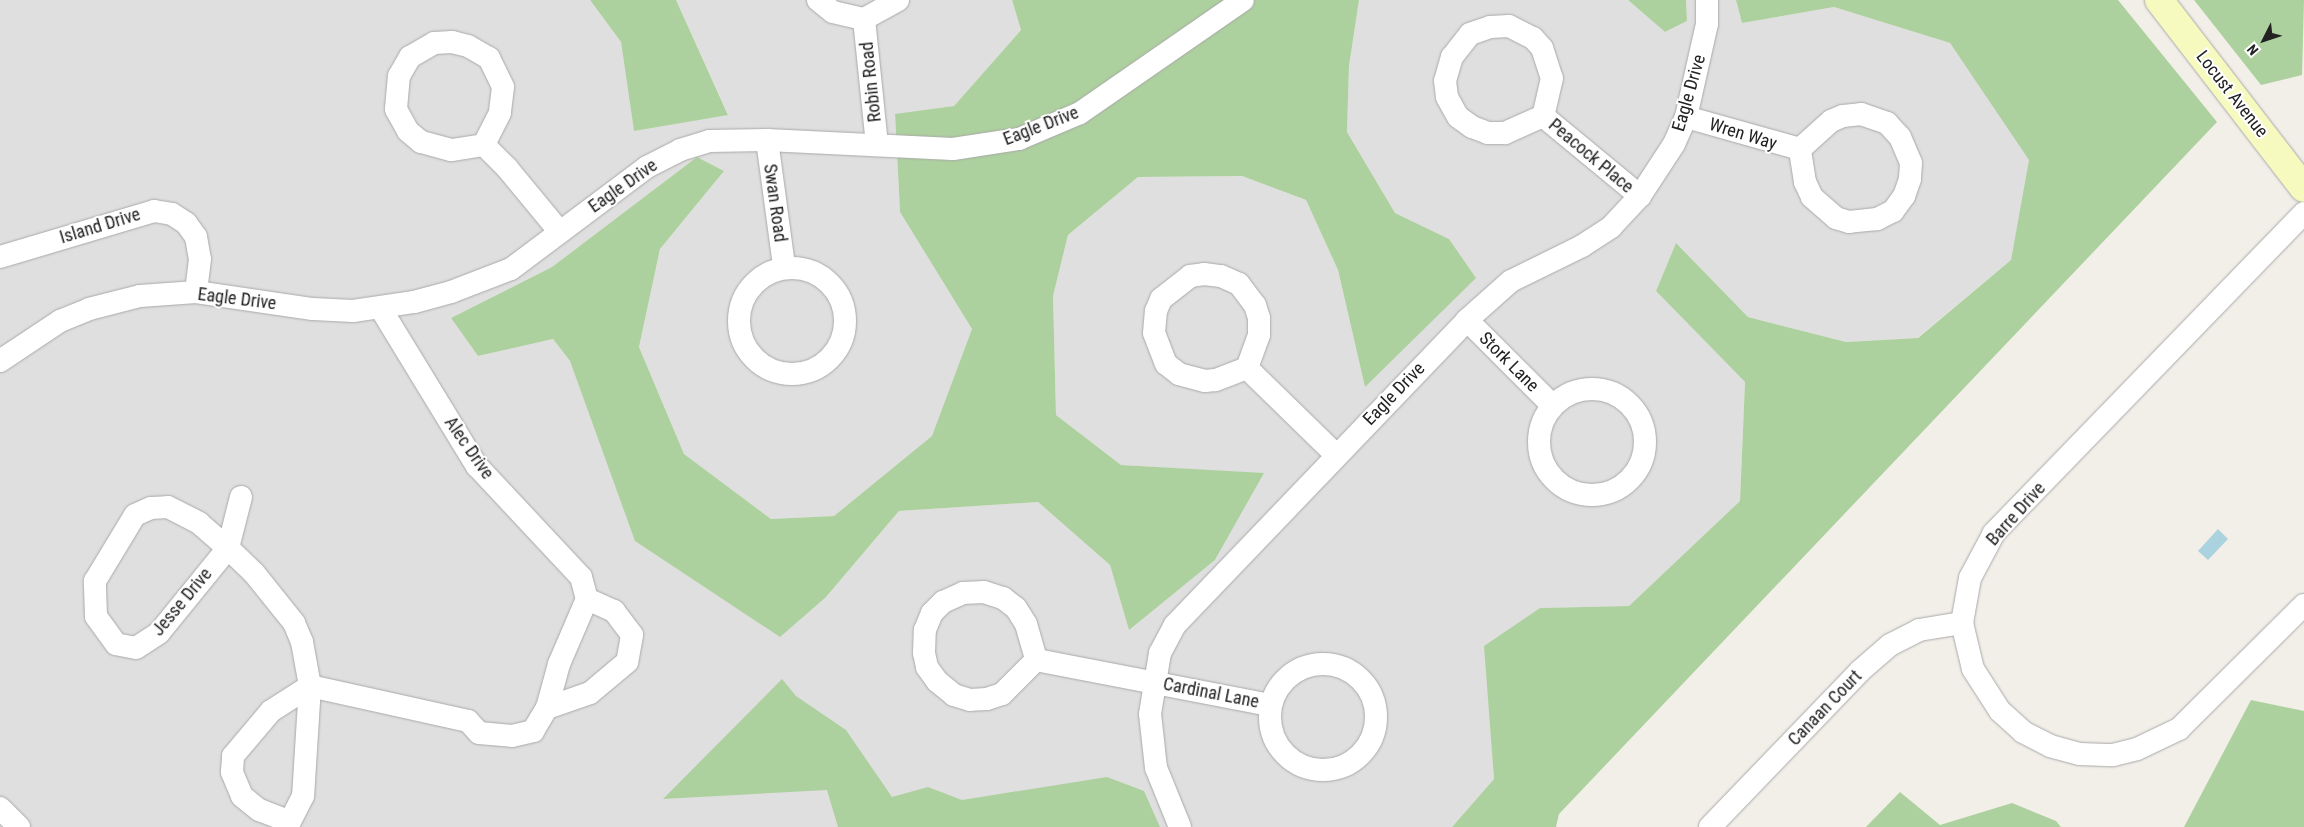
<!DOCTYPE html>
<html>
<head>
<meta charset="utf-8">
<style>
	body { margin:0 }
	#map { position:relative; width:2304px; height:827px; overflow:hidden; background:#f2efe9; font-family:"Roboto Condensed",sans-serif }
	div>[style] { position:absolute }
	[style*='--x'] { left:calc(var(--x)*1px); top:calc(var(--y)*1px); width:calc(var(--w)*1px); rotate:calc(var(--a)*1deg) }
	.residential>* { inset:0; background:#e0dfdf }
	.forest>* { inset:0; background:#add19e }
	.water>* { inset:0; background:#aad3df }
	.roads { filter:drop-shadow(0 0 1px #a9a9a9) drop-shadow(0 0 1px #a9a9a9) }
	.street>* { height:22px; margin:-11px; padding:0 11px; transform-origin:11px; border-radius:11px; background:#fff }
	.street>.ring { margin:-11px; padding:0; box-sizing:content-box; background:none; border:22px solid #fff; border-radius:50% }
	.secondary>* { height:28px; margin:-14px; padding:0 14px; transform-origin:14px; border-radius:14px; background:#f7fabf }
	span { translate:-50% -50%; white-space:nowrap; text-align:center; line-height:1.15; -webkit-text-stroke:4px #fff; paint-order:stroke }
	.street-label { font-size:18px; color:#222 }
	.north { position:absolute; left:2239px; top:15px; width:50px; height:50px; -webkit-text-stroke:4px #fff; paint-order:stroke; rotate:229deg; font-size:14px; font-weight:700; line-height:20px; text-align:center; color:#222 }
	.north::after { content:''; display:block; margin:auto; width:18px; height:22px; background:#222; clip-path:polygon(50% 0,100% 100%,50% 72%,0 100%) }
</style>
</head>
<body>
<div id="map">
	<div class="residential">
		<i style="clip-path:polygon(0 0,590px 0,621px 42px,634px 131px,728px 114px,676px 0,1012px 0,1021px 30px,954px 106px,895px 115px,900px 212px,972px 329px,933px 436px,834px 516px,771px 519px,684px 454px,639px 347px,660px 249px,724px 171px,697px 157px,552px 267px,451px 318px,478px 356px,553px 339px,570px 361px,826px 597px,899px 511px,1038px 502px,1110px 565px,1129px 629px,1215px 560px,1263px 474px,1121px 465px,1056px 415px,1053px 296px,1068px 235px,1138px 177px,1242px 176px,1306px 200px,1338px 270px,1365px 387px,1449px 239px,1395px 213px,1347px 132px,1349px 66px,1359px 0,1628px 0,1665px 32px,1687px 21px,1686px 0,1736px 0,1742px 23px,1834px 7px,1950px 43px,2030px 160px,2011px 260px,1917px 338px,1846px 342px,1748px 317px,1676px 243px,1656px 291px,1745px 382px,1740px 501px,1629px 606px,1540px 608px,1485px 646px,1494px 779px,1452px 827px,0 827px)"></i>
	</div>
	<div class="forest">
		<i style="clip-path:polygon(590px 0,676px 0,728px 115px,634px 131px,621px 42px)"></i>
		<i style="clip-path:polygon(1012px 0,1359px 0,1349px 66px,1347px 132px,1395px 213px,1449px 239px,1476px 278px,1365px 387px,1338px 270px,1306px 200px,1242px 176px,1138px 177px,1068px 235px,1053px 296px,1056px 415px,1121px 465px,1264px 473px,1215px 560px,1129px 630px,1110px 565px,1038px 502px,899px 511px,826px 597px,780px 637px,635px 541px,570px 361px,553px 339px,478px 356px,451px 318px,552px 267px,697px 157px,724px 171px,660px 249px,639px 347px,684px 454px,771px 519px,834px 516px,932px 436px,972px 329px,900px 212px,895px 114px,954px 106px,1021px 30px)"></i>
		<i style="clip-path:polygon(1628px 0,1686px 0,1687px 21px,1665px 32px)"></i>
		<i style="clip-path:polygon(1736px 0,2118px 0,2217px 122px,1559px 814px,1556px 827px,1452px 827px,1494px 779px,1484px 646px,1540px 608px,1629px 606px,1740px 501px,1745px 382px,1656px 291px,1676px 243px,1748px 317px,1846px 342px,1918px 338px,2011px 260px,2029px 160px,1950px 43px,1834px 7px,1742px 23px)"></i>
		<i style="clip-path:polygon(2194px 0,2304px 0,2302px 75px,2261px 85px)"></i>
		<i style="clip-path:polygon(782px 679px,796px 696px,846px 730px,892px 797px,928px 787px,962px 800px,1107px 777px,1144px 791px,1160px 827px,838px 827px,827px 790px,663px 799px)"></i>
		<i style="clip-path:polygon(2251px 700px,2304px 711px,2304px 827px,2184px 827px)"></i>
		<i style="clip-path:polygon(1900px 792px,1940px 825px,2012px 803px,2056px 821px,2061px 827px,1866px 827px)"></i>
	</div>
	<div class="water">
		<i style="clip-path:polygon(2218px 529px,2228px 539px,2208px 560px,2198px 551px)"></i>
	</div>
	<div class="roads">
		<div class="street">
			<i style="--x:818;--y:0;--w:19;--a:39"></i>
			<i style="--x:833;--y:12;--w:32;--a:13"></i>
			<i style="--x:864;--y:19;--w:39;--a:-29"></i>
			<i style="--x:864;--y:19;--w:127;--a:84.1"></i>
			<i style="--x:1509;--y:26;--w:27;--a:27"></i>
			<i style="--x:1533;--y:38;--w:13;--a:48"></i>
			<i style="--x:1542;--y:48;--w:32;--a:72"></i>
			<i style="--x:1552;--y:78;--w:39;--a:103"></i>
			<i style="--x:1543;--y:116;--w:42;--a:155.9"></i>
			<i style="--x:1505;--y:133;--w:17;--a:180"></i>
			<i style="--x:1488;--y:133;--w:17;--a:-159"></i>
			<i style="--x:1472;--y:127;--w:17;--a:-144"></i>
			<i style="--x:1458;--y:117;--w:23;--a:-119"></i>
			<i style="--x:1447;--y:97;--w:16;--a:-97"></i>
			<i style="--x:1445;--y:81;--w:25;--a:-74"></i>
			<i style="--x:1452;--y:57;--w:29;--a:-52"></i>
			<i style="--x:1470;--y:34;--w:21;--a:-19"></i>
			<i style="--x:1490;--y:27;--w:19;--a:-3"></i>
			<i style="--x:452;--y:42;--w:16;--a:14"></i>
			<i style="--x:468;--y:46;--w:24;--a:30"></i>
			<i style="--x:489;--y:58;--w:32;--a:64"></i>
			<i style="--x:503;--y:87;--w:26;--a:97"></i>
			<i style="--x:500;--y:113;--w:36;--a:117"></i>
			<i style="--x:484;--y:145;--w:33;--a:171"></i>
			<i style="--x:451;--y:150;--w:31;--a:-165"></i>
			<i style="--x:421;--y:142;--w:17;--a:-140"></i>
			<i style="--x:408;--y:131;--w:25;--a:-119"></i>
			<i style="--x:396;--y:109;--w:33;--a:-85"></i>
			<i style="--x:399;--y:76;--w:22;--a:-60"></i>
			<i style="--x:410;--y:57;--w:28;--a:-30"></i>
			<i style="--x:434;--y:43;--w:18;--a:-3"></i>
			<i style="--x:1861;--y:114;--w:28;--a:19"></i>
			<i style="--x:1887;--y:123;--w:19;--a:47"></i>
			<i style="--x:1900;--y:137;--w:28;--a:67"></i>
			<i style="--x:1911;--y:163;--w:16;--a:94"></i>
			<i style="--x:1910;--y:179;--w:18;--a:109"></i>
			<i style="--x:1904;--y:196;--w:19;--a:126"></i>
			<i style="--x:1893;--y:211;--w:18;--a:153"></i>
			<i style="--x:1877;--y:219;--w:28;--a:174"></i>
			<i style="--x:1849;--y:222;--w:14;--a:-163"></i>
			<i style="--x:1836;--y:218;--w:32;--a:-139"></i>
			<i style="--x:1812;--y:197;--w:17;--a:-115"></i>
			<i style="--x:1805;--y:182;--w:33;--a:-99"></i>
			<i style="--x:1800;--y:149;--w:42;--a:-42.1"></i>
			<i style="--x:1831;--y:121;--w:13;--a:-23"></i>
			<i style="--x:1843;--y:116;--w:18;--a:-6"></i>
			<i style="--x:1543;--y:116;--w:126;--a:39.5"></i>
			<i style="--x:1686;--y:117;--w:118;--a:15.7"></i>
			<i style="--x:767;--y:140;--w:127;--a:82.3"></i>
			<i style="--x:484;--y:145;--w:33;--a:45"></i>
			<i style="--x:507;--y:168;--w:83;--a:50.4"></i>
			<i style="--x:2304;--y:213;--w:446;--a:134.1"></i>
			<i style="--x:1994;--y:533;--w:51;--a:118.1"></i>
			<i style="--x:1970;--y:578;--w:46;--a:100.1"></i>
			<i style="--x:1962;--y:623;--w:47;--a:76.6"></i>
			<i style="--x:1973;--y:669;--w:50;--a:57.3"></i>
			<i style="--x:2000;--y:711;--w:31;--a:42"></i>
			<i style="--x:2023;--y:732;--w:30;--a:27"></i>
			<i style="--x:2050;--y:746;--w:31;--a:15"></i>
			<i style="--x:2080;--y:754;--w:33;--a:2"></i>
			<i style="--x:2113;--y:755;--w:25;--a:-14"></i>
			<i style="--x:2137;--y:749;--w:47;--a:-25.5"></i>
			<i style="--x:2179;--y:729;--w:176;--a:-44.8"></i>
			<i style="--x:0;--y:257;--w:161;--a:-16.6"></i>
			<i style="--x:154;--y:211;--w:18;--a:9"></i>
			<i style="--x:172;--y:214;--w:17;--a:33"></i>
			<i style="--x:186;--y:223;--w:17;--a:54"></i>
			<i style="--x:196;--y:237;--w:22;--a:80"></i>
			<i style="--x:200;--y:259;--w:33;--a:97"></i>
			<i class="ring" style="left:739px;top:268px;width:84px;height:84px"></i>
			<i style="--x:1204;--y:274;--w:17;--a:7"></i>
			<i style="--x:1221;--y:276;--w:20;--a:24"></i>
			<i style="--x:1239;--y:284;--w:26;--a:53"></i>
			<i style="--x:1255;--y:305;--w:14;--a:73"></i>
			<i style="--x:1259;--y:318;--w:17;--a:90"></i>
			<i style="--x:1259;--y:335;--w:35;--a:110"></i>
			<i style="--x:1247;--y:368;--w:34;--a:159"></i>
			<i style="--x:1215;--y:380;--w:10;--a:174"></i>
			<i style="--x:1205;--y:381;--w:27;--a:-165"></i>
			<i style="--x:1179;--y:374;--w:16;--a:-142"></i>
			<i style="--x:1166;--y:364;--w:33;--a:-111"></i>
			<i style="--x:1154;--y:333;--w:22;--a:-85"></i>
			<i style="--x:1156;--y:311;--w:13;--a:-67"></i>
			<i style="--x:1161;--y:299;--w:37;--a:-38"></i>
			<i style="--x:1190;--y:276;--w:14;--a:-8"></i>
			<i style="--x:381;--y:309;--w:184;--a:58.6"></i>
			<i style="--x:477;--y:466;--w:152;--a:46.9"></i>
			<i style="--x:581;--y:577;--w:23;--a:75"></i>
			<i style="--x:587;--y:599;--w:30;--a:24"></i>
			<i style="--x:614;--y:611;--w:30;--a:53"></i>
			<i style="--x:632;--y:635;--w:27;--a:100"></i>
			<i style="--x:627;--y:662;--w:48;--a:140"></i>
			<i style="--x:590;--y:693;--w:46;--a:160.8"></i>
			<i style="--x:1467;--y:320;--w:120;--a:45"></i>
			<i style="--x:0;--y:361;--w:72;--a:-33.7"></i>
			<i style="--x:60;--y:321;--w:31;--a:-22"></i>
			<i style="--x:89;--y:309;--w:53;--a:-14.3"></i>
			<i style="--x:140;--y:296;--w:56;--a:-4.1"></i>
			<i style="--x:196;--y:292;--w:118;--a:8.3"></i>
			<i style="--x:313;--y:309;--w:40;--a:2.9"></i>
			<i style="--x:353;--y:311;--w:62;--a:-8.4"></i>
			<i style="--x:414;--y:302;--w:38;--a:-15"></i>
			<i style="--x:451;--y:292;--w:64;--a:-21"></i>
			<i style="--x:511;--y:269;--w:170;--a:-36.9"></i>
			<i style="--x:647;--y:167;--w:37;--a:-27"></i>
			<i style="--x:680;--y:150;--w:30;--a:-17"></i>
			<i style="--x:709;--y:141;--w:58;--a:-1"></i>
			<i style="--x:767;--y:140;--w:186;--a:2.8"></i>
			<i style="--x:953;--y:149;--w:67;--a:-8.6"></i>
			<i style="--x:1019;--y:139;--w:66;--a:-23.1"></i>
			<i style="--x:1080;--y:113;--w:198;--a:-34.7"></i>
			<i style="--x:1247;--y:368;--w:123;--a:44.3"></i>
			<i class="ring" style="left:1539px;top:389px;width:84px;height:84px"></i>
			<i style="--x:241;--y:497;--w:53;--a:104.3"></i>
			<i style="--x:228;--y:548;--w:36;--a:44"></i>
			<i style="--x:254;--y:573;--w:64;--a:51.3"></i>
			<i style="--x:294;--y:623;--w:21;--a:67"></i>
			<i style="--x:302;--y:642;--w:45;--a:79.7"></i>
			<i style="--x:310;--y:686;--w:110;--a:93.6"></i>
			<i style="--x:303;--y:796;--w:35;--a:117"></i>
			<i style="--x:168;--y:507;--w:35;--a:27"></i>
			<i style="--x:199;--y:523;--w:38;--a:41"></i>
			<i style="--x:228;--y:548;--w:109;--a:129.1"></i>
			<i style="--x:159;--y:633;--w:27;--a:147"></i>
			<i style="--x:136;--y:648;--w:20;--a:-169"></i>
			<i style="--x:116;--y:644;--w:34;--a:-126"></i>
			<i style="--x:96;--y:616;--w:35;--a:-92"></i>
			<i style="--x:95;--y:581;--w:77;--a:-58.8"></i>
			<i style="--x:135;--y:515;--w:17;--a:-24"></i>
			<i style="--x:151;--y:508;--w:17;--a:-3"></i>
			<i style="--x:984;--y:592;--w:20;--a:18"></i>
			<i style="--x:1003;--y:598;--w:16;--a:38"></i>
			<i style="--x:1016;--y:608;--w:19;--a:58"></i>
			<i style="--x:1026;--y:624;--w:37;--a:74"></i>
			<i style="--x:1036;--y:660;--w:48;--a:135"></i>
			<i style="--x:1002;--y:694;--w:16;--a:162"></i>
			<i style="--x:987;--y:699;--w:17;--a:177"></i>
			<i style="--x:970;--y:700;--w:17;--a:-163"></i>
			<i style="--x:954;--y:695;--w:22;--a:-141"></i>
			<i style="--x:937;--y:681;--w:17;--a:-126"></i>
			<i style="--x:927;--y:667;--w:14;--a:-102"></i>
			<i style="--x:924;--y:653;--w:23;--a:-88"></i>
			<i style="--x:925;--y:630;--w:18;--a:-68"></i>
			<i style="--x:932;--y:613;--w:16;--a:-45"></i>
			<i style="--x:943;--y:602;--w:22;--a:-24"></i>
			<i style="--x:963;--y:593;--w:21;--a:-3"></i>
			<i style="--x:1036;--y:660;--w:237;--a:10.9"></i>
			<i class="ring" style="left:1270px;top:664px;width:84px;height:84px"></i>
			<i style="--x:0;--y:808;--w:27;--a:45"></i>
			<i style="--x:288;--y:821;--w:31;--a:-159"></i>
			<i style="--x:259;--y:810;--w:22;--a:-141"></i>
			<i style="--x:242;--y:796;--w:26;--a:-113"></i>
			<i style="--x:232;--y:772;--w:16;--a:-86"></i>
			<i style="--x:233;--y:756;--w:59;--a:-49.8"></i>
			<i style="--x:271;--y:711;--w:46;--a:-32.7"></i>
			<i style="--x:310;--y:686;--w:162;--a:12.5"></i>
			<i style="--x:468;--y:721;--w:16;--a:47"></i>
			<i style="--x:479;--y:733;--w:33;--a:5"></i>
			<i style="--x:512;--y:736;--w:22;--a:-13"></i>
			<i style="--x:533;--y:731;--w:27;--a:-59"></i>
			<i style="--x:547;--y:708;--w:46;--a:-74.7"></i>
			<i style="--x:559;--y:664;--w:71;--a:-66.7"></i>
			<i style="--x:1180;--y:827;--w:64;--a:-112.1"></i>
			<i style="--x:1156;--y:768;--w:54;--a:-96.3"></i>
			<i style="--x:1150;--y:714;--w:62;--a:-80.7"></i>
			<i style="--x:1160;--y:653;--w:32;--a:-62"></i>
			<i style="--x:1175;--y:625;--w:422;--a:-46.2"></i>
			<i style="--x:1467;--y:320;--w:59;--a:-41.6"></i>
			<i style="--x:1511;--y:281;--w:79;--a:-26.2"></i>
			<i style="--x:1582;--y:246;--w:35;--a:-33"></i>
			<i style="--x:1611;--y:227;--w:42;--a:-46.9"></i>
			<i style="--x:1640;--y:196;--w:62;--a:-56.8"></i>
			<i style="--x:1674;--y:144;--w:30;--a:-66"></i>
			<i style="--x:1686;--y:117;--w:95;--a:-77.3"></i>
			<i style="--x:1707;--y:24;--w:24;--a:-90"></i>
			<i style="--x:1710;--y:827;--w:216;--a:-46.1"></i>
			<i style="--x:1860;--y:671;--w:40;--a:-41"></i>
			<i style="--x:1890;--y:645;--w:33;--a:-27"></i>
			<i style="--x:1919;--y:630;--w:44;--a:-9.2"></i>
		</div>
		<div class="secondary">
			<i style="--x:2159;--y:0;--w:237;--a:52.4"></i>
		</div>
	</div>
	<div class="street-label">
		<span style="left:871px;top:82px;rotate:-96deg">Robin Road</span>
		<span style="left:1689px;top:93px;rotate:-74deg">Eagle Drive</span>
		<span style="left:2232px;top:94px;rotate:52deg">Locust Avenue</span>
		<span style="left:1041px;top:126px;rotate:-21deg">Eagle Drive</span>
		<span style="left:1743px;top:134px;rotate:17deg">Wren Way</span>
		<span style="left:1591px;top:156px;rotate:40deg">Peacock Place</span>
		<span style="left:623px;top:186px;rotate:-35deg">Eagle Drive</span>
		<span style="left:775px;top:203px;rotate:82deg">Swan Road</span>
		<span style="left:100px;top:226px;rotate:-17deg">Island Drive</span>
		<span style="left:237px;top:299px;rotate:7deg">Eagle Drive</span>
		<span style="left:1509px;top:362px;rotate:45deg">Stork Lane</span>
		<span style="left:1394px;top:394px;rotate:-46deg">Eagle Drive</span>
		<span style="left:469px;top:448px;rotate:55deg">Alec Drive</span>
		<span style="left:2016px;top:514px;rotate:-48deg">Barre Drive</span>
		<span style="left:182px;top:602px;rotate:-50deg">Jesse Drive</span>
		<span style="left:1211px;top:693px;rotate:11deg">Cardinal Lane</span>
		<span style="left:1825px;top:708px;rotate:-46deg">Canaan Court</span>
	</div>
	<div class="north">N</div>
</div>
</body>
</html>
